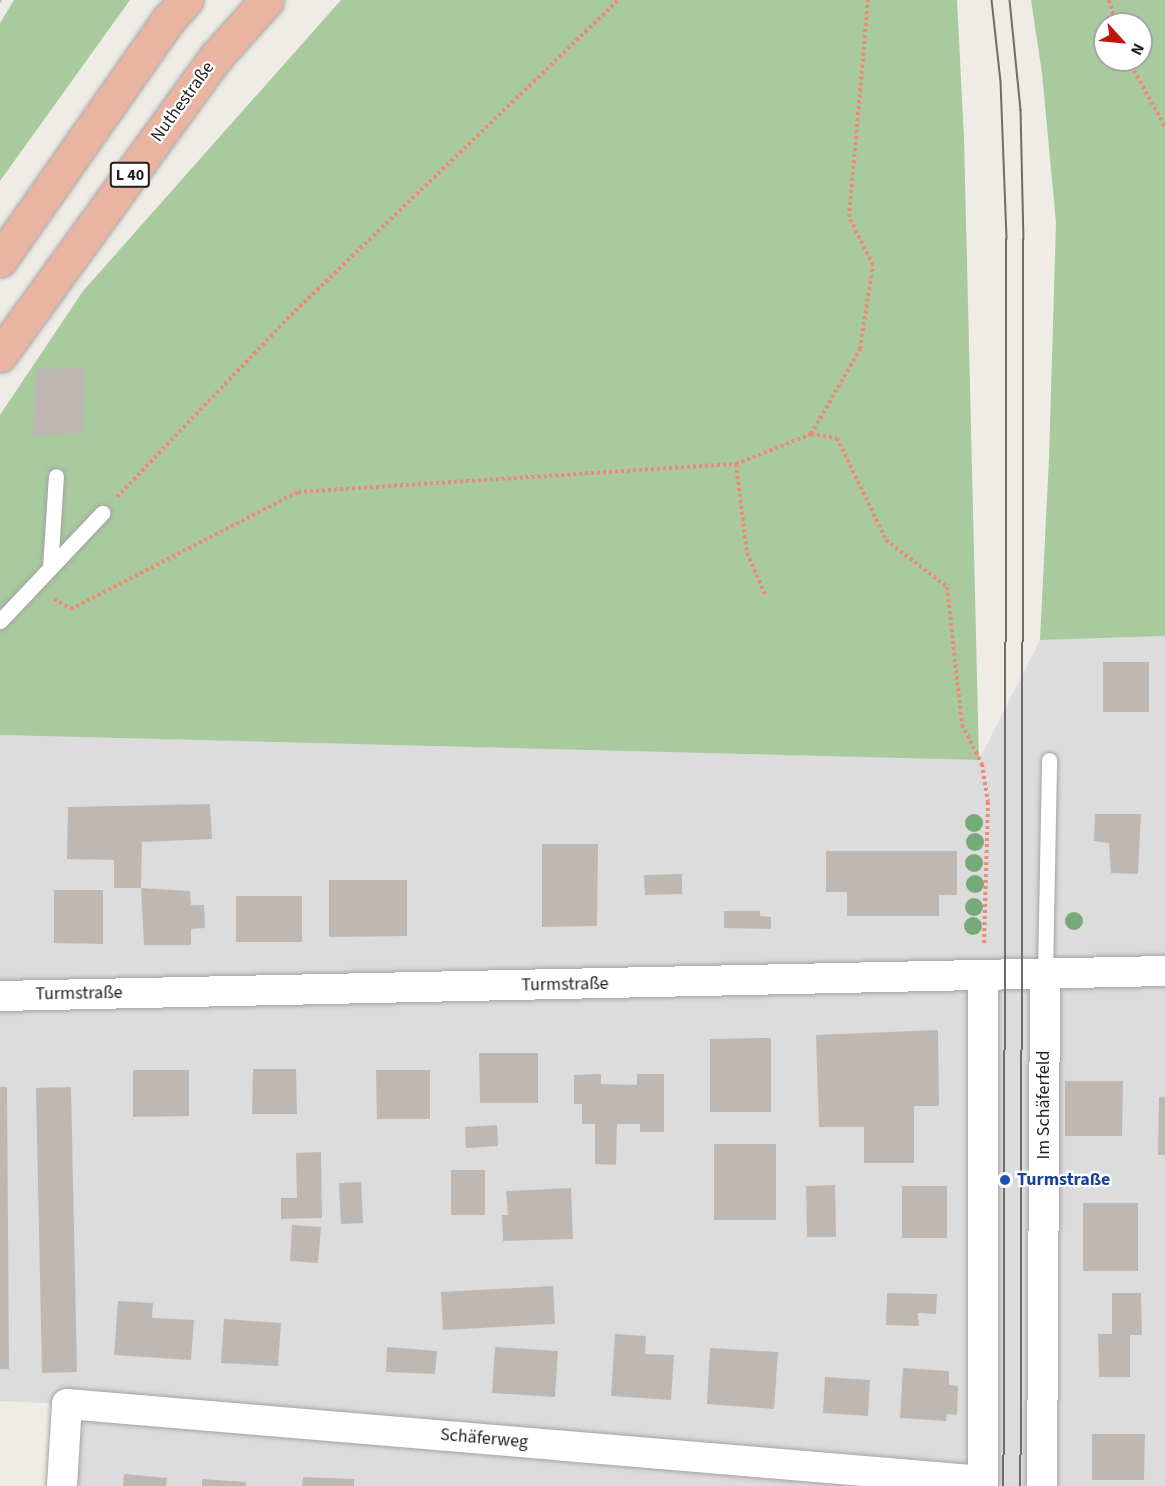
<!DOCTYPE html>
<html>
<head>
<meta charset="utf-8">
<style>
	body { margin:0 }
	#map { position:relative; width:1165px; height:1486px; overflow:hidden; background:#efece6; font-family:"Source Sans 3",sans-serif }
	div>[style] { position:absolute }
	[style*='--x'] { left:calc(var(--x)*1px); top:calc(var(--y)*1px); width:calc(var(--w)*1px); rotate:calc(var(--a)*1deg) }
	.residential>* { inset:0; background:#dddcdc }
	.forest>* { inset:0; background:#a9ca9e }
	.building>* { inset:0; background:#bfb8b2 }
	.path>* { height:4px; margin-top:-2px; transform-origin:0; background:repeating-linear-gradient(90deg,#e87 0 3px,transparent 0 6px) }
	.roads { filter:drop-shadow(0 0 2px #a3a3a3) drop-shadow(0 0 2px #a3a3a3) }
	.service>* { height:15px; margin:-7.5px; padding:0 7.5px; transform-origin:7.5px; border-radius:7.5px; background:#fff }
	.minor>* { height:30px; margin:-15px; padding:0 15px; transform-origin:15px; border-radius:15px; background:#fff }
	.trunk>* { height:33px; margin:-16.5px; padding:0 16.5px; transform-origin:16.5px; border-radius:16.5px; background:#eab4a2 }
	.tram>* { height:1.5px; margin:-0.75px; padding:0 0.75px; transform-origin:0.75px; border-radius:0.75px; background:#6d6d6d }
	.trees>* { width:18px; height:18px; margin:-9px; border-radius:50%; background:#77aa79 }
	.dots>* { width:16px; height:16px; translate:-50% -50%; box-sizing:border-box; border:3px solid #fff; border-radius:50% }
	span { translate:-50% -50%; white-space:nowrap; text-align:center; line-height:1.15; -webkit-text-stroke:4.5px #fff; paint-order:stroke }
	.shield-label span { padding:2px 4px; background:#fff; border:2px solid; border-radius:4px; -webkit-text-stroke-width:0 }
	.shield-label { font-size:16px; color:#1f1f1f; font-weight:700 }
	.street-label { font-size:18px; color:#1f1f1f }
	.transit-label { font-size:18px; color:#164399; font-weight:700 }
	.left { translate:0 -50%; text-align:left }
	.north { position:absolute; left:1093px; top:12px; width:60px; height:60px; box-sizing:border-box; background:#fff; border:2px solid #a5a5a5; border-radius:50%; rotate:117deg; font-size:16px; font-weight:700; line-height:24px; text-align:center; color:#1f1f1f }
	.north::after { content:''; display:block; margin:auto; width:21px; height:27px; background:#bc1711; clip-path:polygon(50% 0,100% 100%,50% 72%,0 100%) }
</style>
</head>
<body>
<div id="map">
	<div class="residential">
		<i style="clip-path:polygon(1165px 636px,1165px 1486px,62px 1486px,66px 1404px,0 1401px,0 735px,979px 760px,1040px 640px)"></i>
	</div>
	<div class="forest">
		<i style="clip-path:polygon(14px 0,130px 0,0 181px,0 23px)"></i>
		<i style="clip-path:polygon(341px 0,957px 0,964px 138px,979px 760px,0 735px,0 415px,83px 291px)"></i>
		<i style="clip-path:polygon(evenodd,1031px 0,1165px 0,1165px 636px,1040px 640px,1049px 458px,1056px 223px,1042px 73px,1031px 0,1105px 24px,1141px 24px,1141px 60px,1105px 60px,1105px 24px)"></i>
	</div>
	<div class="building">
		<i style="clip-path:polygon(85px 368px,82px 433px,33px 436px,36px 369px)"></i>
		<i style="clip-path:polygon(1103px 662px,1149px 662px,1149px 712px,1103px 712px)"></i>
		<i style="clip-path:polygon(210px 804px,212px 839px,142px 842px,141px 888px,114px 888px,114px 860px,67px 859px,68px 807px)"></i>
		<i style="clip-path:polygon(1095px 814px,1141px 814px,1138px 874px,1111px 873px,1109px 843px,1094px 841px)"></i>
		<i style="clip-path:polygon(542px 844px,598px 844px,597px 926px,542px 927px)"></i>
		<i style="clip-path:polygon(826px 851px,957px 851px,957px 895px,939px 895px,939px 916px,847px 916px,847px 892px,826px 892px)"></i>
		<i style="clip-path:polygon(682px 874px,682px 894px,645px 895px,644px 875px)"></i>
		<i style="clip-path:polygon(329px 880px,407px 880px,407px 936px,329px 937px)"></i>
		<i style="clip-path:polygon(141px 888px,190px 891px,191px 905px,204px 905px,205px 928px,191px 929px,191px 945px,144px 945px)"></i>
		<i style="clip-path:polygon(54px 890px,103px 890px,103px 944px,54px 943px)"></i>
		<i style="clip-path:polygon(236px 896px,302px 896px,302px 942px,236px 942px)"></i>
		<i style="clip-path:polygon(724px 911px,760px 911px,760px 916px,771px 917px,771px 929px,724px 928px)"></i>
		<i style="clip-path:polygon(938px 1030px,939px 1106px,914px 1106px,914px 1163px,864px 1163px,864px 1127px,819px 1127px,816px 1035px)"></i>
		<i style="clip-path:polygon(771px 1038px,771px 1112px,710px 1112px,710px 1039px)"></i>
		<i style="clip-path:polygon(479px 1053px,538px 1053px,538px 1103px,480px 1103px)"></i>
		<i style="clip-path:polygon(253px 1069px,296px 1069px,297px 1114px,252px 1114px)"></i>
		<i style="clip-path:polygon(133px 1070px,189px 1070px,189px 1116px,133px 1117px)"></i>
		<i style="clip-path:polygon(376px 1070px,430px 1070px,430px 1119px,377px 1119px)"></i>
		<i style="clip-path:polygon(601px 1074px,601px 1084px,637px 1085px,637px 1074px,664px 1074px,664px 1132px,640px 1132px,640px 1124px,617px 1124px,616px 1165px,595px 1164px,595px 1124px,582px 1124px,582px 1104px,574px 1104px,574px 1075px)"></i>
		<i style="clip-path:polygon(1065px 1081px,1123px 1081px,1122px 1136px,1065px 1136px)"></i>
		<i style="clip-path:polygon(0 1087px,7px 1087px,9px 1369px,0 1369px)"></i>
		<i style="clip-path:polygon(71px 1087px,77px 1372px,42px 1373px,36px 1088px)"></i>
		<i style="clip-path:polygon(1159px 1097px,1165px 1097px,1165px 1155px,1158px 1155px)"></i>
		<i style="clip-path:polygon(497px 1125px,498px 1146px,466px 1148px,465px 1127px)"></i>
		<i style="clip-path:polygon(714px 1144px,776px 1144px,776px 1220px,714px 1220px)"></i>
		<i style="clip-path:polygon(321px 1152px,322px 1218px,281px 1219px,281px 1198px,297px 1198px,296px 1153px)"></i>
		<i style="clip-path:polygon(451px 1170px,485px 1170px,485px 1215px,451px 1215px)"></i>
		<i style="clip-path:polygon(361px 1182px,363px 1223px,341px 1224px,339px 1183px)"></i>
		<i style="clip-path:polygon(835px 1185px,836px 1237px,807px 1237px,806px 1186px)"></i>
		<i style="clip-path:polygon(902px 1186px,947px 1186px,947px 1238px,902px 1238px)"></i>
		<i style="clip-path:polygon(571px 1188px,573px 1239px,503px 1241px,502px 1215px,508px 1215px,506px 1191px)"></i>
		<i style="clip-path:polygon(1083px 1203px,1138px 1203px,1138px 1271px,1083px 1271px)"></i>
		<i style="clip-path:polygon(292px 1225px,321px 1227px,318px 1263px,290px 1261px)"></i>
		<i style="clip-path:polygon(553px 1286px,555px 1324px,443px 1330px,441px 1292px)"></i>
		<i style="clip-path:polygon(887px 1293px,937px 1294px,936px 1314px,918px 1313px,919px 1326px,886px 1325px)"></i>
		<i style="clip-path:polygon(1112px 1293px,1141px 1293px,1142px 1335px,1130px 1335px,1130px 1377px,1099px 1377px,1098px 1334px,1112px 1334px)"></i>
		<i style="clip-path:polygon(118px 1301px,153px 1303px,152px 1318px,194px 1320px,191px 1360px,114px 1355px)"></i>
		<i style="clip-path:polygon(224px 1319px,281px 1323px,278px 1366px,221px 1363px)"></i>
		<i style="clip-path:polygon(615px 1334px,646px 1336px,645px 1354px,674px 1355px,671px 1400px,611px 1396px)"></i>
		<i style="clip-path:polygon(387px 1347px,437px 1351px,435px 1374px,386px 1372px)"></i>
		<i style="clip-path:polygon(495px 1347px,558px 1351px,555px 1397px,492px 1393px)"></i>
		<i style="clip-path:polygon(710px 1348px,778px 1352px,774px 1409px,707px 1404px)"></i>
		<i style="clip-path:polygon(903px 1368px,949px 1371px,949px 1385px,958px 1386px,957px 1415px,947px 1414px,946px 1421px,900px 1418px)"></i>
		<i style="clip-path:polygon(825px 1377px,870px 1380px,868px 1416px,823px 1413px)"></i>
		<i style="clip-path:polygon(1092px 1434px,1145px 1434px,1144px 1480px,1092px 1480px)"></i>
		<i style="clip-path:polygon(124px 1474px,167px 1478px,166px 1486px,123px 1486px)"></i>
		<i style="clip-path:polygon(303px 1477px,354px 1479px,354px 1486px,302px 1486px)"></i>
		<i style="clip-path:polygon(202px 1479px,246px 1482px,246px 1486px,202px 1486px)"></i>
	</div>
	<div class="path">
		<i style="--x:1109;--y:0;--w:25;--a:74"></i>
		<i style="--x:0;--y:1;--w:1;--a:-45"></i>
		<i style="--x:1128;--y:60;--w:76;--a:60.7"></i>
		<i style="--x:811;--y:434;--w:26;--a:9"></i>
		<i style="--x:837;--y:438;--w:113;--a:64.3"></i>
		<i style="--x:886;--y:540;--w:77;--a:37.6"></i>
		<i style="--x:947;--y:587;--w:139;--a:83.8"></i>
		<i style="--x:962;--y:725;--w:44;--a:62.9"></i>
		<i style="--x:982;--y:764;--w:38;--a:81"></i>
		<i style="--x:988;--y:802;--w:143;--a:91.6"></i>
		<i style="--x:736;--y:464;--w:90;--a:83"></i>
		<i style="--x:747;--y:553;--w:45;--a:66.3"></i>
		<i style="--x:117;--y:497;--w:252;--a:-46.3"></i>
		<i style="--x:291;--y:315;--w:454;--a:-43.9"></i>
		<i style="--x:54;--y:599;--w:20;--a:30"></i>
		<i style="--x:71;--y:609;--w:255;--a:-27.3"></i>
		<i style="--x:298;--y:492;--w:439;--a:-3.7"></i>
		<i style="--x:736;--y:464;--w:81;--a:-21.8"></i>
		<i style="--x:811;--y:434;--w:98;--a:-60"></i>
		<i style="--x:860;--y:349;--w:85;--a:-81.2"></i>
		<i style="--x:873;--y:265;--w:54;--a:-116.6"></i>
		<i style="--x:849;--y:217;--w:218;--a:-85"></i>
	</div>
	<div class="roads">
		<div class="service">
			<i style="--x:50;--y:568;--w:92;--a:-86.3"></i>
			<i style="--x:0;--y:621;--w:149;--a:-46.6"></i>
			<i style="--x:1045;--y:973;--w:213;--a:-88.9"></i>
		</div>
		<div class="minor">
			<i style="--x:0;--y:996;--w:1165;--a:-1.23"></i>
			<i style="--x:62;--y:1486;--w:82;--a:-86.5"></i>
			<i style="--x:67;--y:1404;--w:919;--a:4.81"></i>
			<i style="--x:983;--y:1486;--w:510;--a:-90"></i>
			<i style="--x:1042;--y:1486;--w:513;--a:-89.66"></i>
		</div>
		<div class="trunk">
			<i style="--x:0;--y:260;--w:293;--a:-55"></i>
			<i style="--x:168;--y:20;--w:27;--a:-48"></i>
			<i style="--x:0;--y:355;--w:368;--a:-54.1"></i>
			<i style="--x:216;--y:57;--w:76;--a:-48.2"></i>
		</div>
	</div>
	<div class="tram">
		<i style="--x:992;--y:0;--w:82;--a:83.7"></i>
		<i style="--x:1001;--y:82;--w:157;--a:87.8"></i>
		<i style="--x:1007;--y:239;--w:1247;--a:90.14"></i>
		<i style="--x:1010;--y:0;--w:111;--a:84.3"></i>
		<i style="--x:1021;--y:110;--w:129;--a:88.7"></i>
		<i style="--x:1024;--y:239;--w:1247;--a:90.14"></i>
	</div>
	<div class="trees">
		<i style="left:974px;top:823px"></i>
		<i style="left:975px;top:842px"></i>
		<i style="left:974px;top:863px"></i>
		<i style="left:975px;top:884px"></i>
		<i style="left:974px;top:907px"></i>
		<i style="left:1074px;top:921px"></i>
		<i style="left:973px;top:926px"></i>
	</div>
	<div class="dots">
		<i style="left:1005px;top:1180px;background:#1a4fb4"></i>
	</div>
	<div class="shield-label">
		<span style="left:130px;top:175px">L 40</span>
	</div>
	<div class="street-label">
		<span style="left:183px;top:102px;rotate:-54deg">Nuthestraße</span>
		<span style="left:565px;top:985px;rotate:-1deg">Turmstraße</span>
		<span style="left:79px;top:994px;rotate:-1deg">Turmstraße</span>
		<span style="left:1044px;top:1105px;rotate:-90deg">Im Schäferfeld</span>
		<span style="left:484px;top:1439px;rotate:5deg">Schäferweg</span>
	</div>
	<div class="transit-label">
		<span class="left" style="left:1017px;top:1180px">Turmstraße</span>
	</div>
	<div class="north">N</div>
</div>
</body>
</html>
